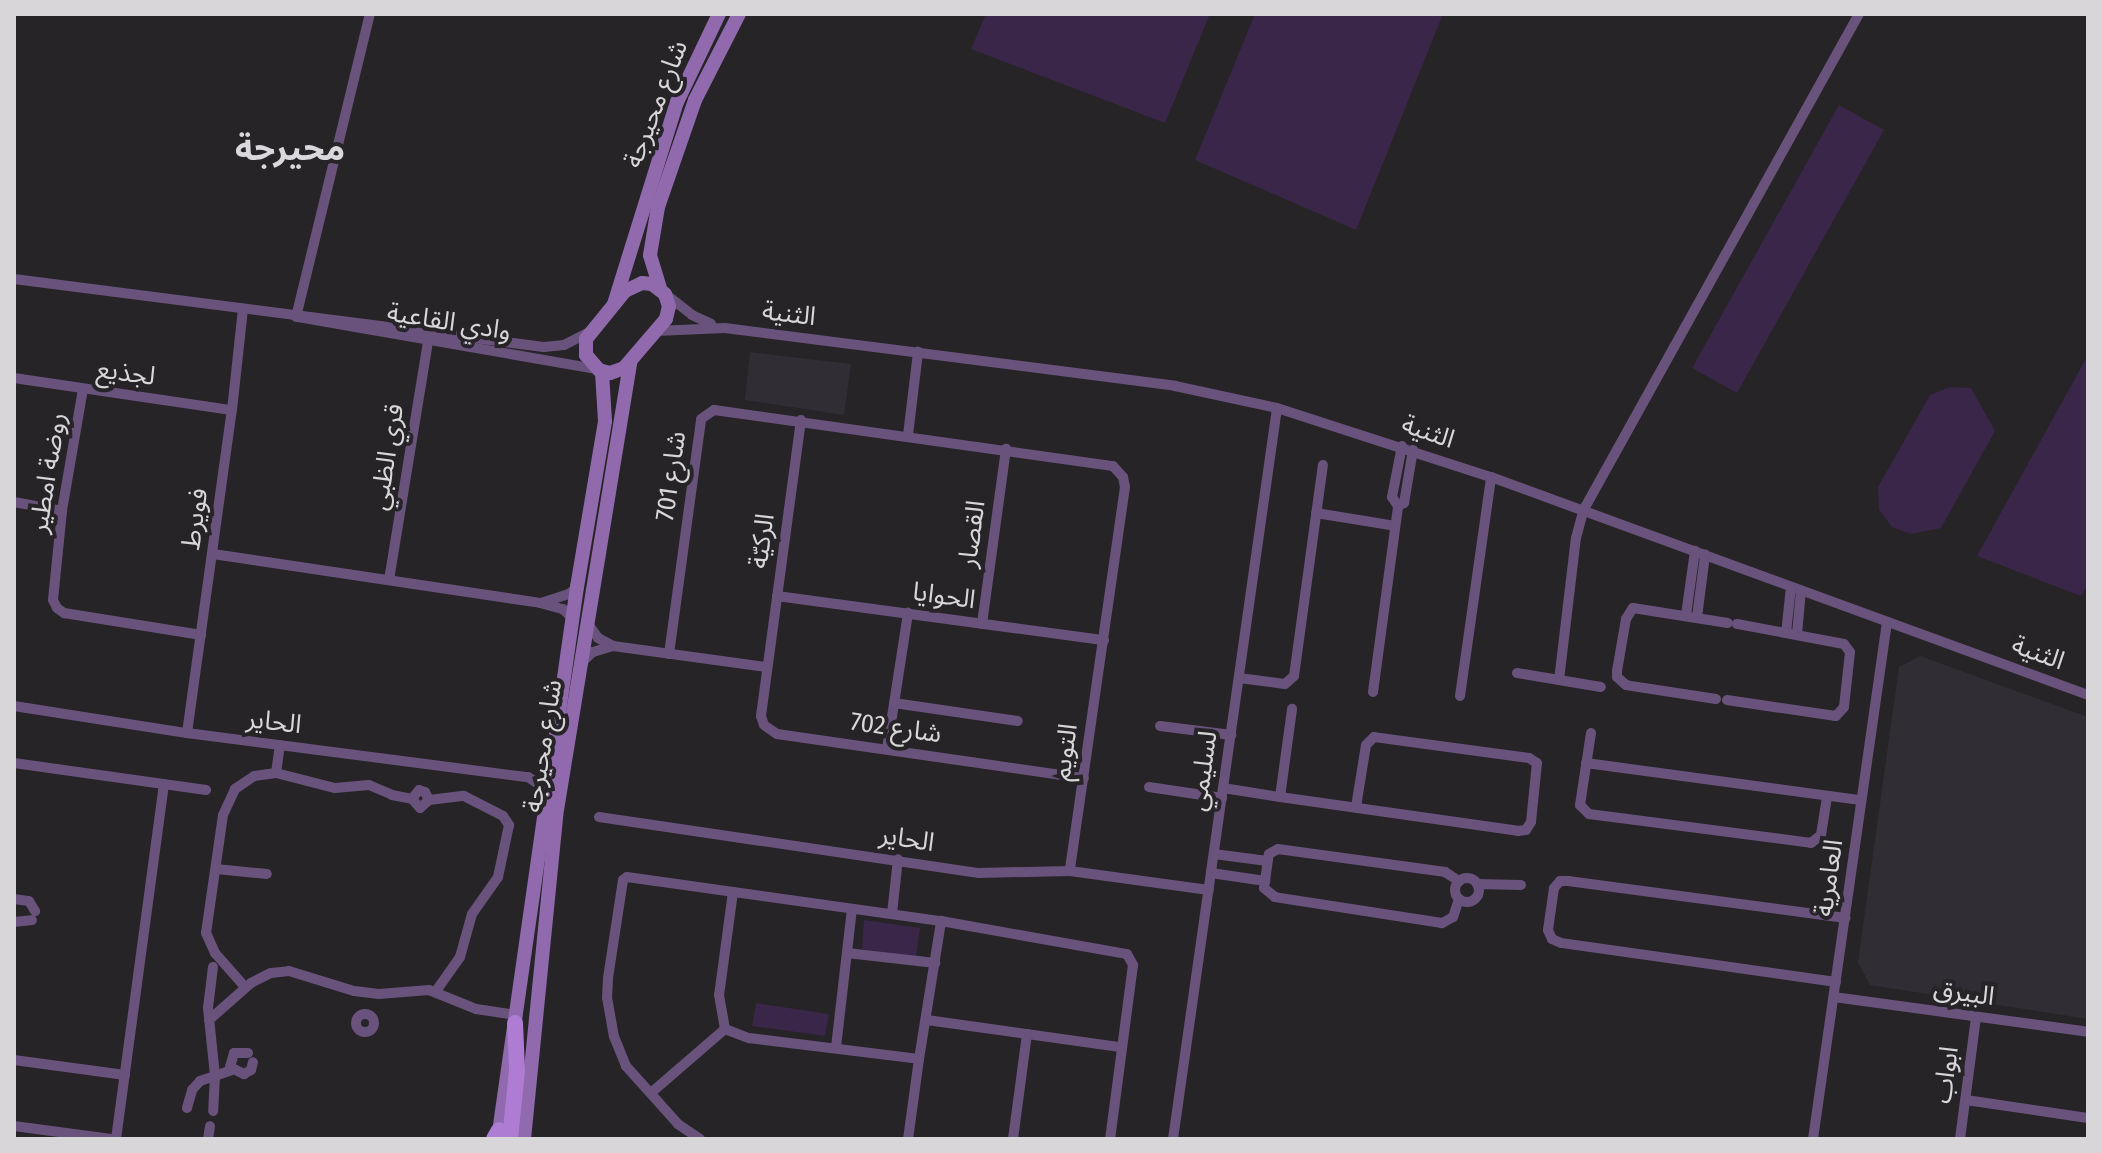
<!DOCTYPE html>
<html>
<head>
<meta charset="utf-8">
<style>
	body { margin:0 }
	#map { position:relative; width:2102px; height:1153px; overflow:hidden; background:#262427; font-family:"Fira Sans Condensed","Noto Sans Arabic",sans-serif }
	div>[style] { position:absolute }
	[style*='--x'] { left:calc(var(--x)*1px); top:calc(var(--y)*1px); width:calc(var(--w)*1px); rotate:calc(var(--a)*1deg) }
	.built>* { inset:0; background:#312d35 }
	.green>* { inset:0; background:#3a2648 }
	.street>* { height:10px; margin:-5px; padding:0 5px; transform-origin:5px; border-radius:5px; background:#69527c }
	.street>.ring { margin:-5px; padding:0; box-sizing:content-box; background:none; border:10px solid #69527c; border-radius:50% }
	.secondary>* { height:14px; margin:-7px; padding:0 7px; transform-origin:7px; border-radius:7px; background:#906aad }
	.primary>* { height:16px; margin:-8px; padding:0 8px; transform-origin:8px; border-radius:8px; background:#ae7cd3 }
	span { translate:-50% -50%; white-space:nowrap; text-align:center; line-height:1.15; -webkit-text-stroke:8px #262427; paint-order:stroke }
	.street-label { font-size:26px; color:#d8d6d9 }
	.district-label { font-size:34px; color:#dbd8dd; font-weight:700 }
	.frame { position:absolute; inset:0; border:16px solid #d8d6d9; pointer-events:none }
</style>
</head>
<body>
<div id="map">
	<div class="built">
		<i style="clip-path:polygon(750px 352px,851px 364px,844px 415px,745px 400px)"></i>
		<i style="clip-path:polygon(1920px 656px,2088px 717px,2088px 1019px,1870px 985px,1858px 962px,1899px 667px)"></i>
	</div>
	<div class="green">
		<i style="clip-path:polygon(986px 14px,1210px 14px,1165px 123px,971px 49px)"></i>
		<i style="clip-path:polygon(1255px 14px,1443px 14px,1356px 230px,1195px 160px)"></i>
		<i style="clip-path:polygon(1839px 105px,1884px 130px,1737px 393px,1692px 368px)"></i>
		<i style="clip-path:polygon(2088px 355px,2088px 584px,2081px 596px,1977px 556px)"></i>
		<i style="clip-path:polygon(1950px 387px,1971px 388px,1995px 431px,1941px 528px,1911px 534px,1892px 527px,1879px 510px,1878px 487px,1930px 395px)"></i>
		<i style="clip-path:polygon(864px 920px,920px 928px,916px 957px,862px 949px)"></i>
		<i style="clip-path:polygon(756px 1003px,829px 1014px,825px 1036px,752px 1026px)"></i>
	</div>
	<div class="street">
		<i style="--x:14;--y:279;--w:534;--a:7.31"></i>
		<i style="--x:544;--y:347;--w:20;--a:-6"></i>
		<i style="--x:564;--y:345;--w:27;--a:-27"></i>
		<i style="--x:668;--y:296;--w:31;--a:38"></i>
		<i style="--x:692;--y:315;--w:21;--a:25"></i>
		<i style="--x:296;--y:317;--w:312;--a:-76.3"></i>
		<i style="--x:298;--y:317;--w:303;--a:9.9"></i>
		<i style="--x:656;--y:331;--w:69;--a:-2.5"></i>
		<i style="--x:725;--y:328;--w:454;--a:7.3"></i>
		<i style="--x:1175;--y:386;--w:104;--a:12.2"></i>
		<i style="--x:1277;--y:408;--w:225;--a:17.9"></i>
		<i style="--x:1491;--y:477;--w:636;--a:20.06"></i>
		<i style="--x:14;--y:378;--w:220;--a:8.4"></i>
		<i style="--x:83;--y:389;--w:124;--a:99.8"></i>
		<i style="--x:62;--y:511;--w:89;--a:95.8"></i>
		<i style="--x:53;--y:600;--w:9;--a:63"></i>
		<i style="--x:57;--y:608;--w:9;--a:36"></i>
		<i style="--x:64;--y:613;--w:139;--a:9.1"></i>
		<i style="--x:801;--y:420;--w:299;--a:97.7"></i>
		<i style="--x:761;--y:716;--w:9;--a:72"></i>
		<i style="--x:764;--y:725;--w:16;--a:35"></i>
		<i style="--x:777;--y:734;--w:310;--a:8.2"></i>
		<i style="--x:908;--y:435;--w:84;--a:-83.1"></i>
		<i style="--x:1402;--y:446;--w:52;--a:101.1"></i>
		<i style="--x:1392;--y:497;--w:11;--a:56"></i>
		<i style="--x:1398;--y:506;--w:7;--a:-27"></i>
		<i style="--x:1404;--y:503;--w:54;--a:-80.4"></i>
		<i style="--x:14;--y:502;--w:49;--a:10.6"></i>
		<i style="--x:1316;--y:513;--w:80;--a:9.3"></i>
		<i style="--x:213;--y:554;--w:331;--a:8.5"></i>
		<i style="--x:540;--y:603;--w:24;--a:15"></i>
		<i style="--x:563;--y:609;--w:14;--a:45"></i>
		<i style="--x:389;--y:580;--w:241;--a:-80.7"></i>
		<i style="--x:777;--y:596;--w:330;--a:7.7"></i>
		<i style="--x:541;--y:603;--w:29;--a:-18"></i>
		<i style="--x:569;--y:594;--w:11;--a:-41"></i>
		<i style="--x:1686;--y:615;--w:65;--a:-82"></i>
		<i style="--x:1697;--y:617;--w:63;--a:-82.6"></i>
		<i style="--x:588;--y:624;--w:17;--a:54"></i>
		<i style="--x:598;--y:638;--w:17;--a:28"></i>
		<i style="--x:613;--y:646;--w:155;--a:7.8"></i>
		<i style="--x:982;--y:624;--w:177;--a:-82.2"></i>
		<i style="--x:1786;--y:633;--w:46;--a:-83.8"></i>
		<i style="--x:1797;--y:634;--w:44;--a:-84.8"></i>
		<i style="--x:669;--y:654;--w:237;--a:-82.2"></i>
		<i style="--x:701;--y:419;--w:16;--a:-35"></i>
		<i style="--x:714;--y:410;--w:403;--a:8"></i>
		<i style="--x:1113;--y:466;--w:15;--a:48"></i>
		<i style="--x:1123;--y:477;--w:10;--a:79"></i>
		<i style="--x:1125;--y:487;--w:388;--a:98.2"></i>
		<i style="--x:581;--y:663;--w:16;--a:-43"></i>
		<i style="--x:593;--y:652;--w:21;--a:-17"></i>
		<i style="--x:1517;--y:673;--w:85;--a:9.5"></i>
		<i style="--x:1239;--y:678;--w:46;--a:7.4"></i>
		<i style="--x:1285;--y:684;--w:12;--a:-42"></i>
		<i style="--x:1294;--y:676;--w:213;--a:-82.2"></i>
		<i style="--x:1559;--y:680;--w:143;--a:-83.2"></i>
		<i style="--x:1576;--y:538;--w:28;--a:-75"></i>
		<i style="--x:1583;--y:511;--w:568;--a:-60.96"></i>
		<i style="--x:1373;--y:692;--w:188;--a:-82.3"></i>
		<i style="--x:1460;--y:696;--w:221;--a:-81.9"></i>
		<i style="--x:1716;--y:699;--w:91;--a:-171.2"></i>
		<i style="--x:1626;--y:685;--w:12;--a:-138"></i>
		<i style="--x:1617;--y:677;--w:6;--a:-90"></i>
		<i style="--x:1617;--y:671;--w:53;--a:-80.2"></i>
		<i style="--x:1626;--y:619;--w:13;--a:-58"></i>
		<i style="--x:1633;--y:608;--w:96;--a:9"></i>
		<i style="--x:1727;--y:700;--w:110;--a:8.4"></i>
		<i style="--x:1836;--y:716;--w:12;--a:-48"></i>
		<i style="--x:1844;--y:707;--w:55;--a:-83.8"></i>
		<i style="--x:1850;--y:652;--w:10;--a:-127"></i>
		<i style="--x:1844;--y:644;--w:109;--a:-169.4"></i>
		<i style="--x:894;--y:703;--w:125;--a:8.3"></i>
		<i style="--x:14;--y:706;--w:175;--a:8.9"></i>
		<i style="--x:187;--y:733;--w:344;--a:7.4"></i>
		<i style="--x:528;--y:777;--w:27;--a:34"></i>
		<i style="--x:1160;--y:726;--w:72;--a:7.2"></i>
		<i style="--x:187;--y:733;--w:326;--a:-82.1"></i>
		<i style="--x:232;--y:410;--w:102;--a:-83.8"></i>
		<i style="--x:1591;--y:733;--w:73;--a:98.7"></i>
		<i style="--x:1580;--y:805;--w:13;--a:45"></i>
		<i style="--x:1589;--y:814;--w:224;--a:7.4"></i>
		<i style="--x:1811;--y:843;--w:13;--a:-39"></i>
		<i style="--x:1821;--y:835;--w:39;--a:-81"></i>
		<i style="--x:887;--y:749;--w:138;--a:-81.2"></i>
		<i style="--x:14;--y:763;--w:194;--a:8"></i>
		<i style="--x:1586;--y:763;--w:277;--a:7.7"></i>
		<i style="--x:276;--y:773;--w:28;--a:-82"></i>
		<i style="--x:1149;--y:787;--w:74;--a:8.6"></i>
		<i style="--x:1223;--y:788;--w:58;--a:9"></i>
		<i style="--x:1280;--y:797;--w:240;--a:8.1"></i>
		<i style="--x:1518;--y:831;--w:8;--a:-7"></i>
		<i style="--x:1526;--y:830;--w:9;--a:-58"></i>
		<i style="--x:1531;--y:822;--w:59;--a:-84.2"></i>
		<i style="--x:1537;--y:763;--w:9;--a:-148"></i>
		<i style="--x:1529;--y:758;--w:156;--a:-172.3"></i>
		<i style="--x:1374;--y:737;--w:11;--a:135"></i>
		<i style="--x:1366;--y:745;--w:63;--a:99.2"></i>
		<i style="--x:1280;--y:797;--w:89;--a:-82.2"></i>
		<i style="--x:429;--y:800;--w:35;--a:-7"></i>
		<i style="--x:464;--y:796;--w:44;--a:27.1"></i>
		<i style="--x:503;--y:816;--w:11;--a:56"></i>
		<i style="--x:509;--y:825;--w:53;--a:101.9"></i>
		<i style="--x:498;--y:877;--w:45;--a:125.1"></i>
		<i style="--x:472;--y:914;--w:45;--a:105.6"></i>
		<i style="--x:460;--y:957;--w:42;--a:125.2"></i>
		<i style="--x:599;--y:817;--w:384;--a:8.4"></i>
		<i style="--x:979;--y:873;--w:91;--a:-1.3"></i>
		<i style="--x:1070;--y:871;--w:140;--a:7.8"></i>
		<i style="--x:1214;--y:854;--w:54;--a:7.4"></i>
		<i style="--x:216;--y:869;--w:51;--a:5.6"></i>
		<i style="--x:1211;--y:873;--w:55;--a:8.4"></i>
		<i class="ring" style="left:1455px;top:878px;width:14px;height:14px"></i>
		<i style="--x:1477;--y:884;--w:44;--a:1.3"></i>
		<i style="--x:733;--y:892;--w:104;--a:97.7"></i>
		<i style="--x:719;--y:995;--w:35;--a:80"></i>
		<i style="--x:725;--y:1029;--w:26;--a:21"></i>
		<i style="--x:749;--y:1038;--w:171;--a:7"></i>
		<i style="--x:919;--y:1059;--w:81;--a:97.8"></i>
		<i style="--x:14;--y:899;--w:15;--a:8"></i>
		<i style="--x:29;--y:901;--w:12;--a:59"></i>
		<i style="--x:1459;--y:899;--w:19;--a:108"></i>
		<i style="--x:1453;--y:917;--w:13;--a:151"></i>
		<i style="--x:1442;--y:923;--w:169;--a:-171.2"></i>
		<i style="--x:1275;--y:897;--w:14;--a:-141"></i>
		<i style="--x:1264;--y:888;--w:34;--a:-82"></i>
		<i style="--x:1269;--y:854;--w:10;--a:-29"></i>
		<i style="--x:1278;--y:849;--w:169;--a:7.8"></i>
		<i style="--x:1445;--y:872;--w:17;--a:33"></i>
		<i style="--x:892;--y:914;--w:55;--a:-83.8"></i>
		<i style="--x:14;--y:922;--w:18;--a:-6"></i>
		<i style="--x:847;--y:953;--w:89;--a:6.5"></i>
		<i style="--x:213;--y:967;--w:41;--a:97"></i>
		<i style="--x:208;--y:1008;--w:68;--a:84.1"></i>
		<i style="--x:215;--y:1076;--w:35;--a:93"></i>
		<i style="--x:1836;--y:982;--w:278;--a:-171.9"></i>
		<i style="--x:1561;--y:943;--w:10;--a:-156"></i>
		<i style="--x:1552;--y:939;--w:10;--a:-114"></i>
		<i style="--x:1548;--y:930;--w:42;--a:-81.9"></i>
		<i style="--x:1554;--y:888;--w:9;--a:-49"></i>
		<i style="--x:1560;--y:881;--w:8;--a:0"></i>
		<i style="--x:1568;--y:881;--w:280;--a:7.6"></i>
		<i style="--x:245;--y:987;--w:45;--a:-131.4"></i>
		<i style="--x:215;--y:953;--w:22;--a:-114"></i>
		<i style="--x:206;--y:933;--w:119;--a:-81.8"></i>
		<i style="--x:223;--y:815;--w:29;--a:-65"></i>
		<i style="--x:235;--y:789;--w:23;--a:-34"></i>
		<i style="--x:254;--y:776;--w:22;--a:-8"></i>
		<i style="--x:276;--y:773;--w:61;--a:14.3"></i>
		<i style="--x:335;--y:788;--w:34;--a:-5"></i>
		<i style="--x:369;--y:785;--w:25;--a:23"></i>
		<i style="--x:392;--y:795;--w:20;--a:11"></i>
		<i style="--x:412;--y:799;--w:12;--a:48"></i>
		<i style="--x:420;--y:808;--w:12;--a:-42"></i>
		<i style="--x:429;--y:800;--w:9;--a:-117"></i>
		<i style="--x:425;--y:792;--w:6;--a:-162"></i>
		<i style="--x:419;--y:790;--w:11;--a:128"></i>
		<i style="--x:1834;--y:997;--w:256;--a:7.8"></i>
		<i class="ring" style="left:356px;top:1014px;width:8px;height:8px"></i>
		<i style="--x:209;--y:1020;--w:56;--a:-41.4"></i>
		<i style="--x:251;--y:983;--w:22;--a:-27"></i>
		<i style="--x:271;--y:973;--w:18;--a:-6"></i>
		<i style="--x:289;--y:971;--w:68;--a:17.1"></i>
		<i style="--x:354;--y:991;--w:25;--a:7"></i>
		<i style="--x:379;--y:994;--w:50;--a:-4.6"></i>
		<i style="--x:429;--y:990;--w:51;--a:22"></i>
		<i style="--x:476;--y:1009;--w:40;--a:8.5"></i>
		<i style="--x:927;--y:1020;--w:195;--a:8"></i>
		<i style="--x:836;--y:1047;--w:139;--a:-83.4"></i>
		<i style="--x:248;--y:1053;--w:14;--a:180"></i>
		<i style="--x:234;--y:1053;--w:15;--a:106"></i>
		<i style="--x:230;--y:1067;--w:16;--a:27"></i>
		<i style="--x:244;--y:1074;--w:8;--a:-30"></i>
		<i style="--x:251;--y:1070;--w:8;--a:-76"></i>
		<i style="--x:919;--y:1059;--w:140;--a:-80.9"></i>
		<i style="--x:14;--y:1060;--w:112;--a:7.7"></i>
		<i style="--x:652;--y:1092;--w:96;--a:-40.8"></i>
		<i style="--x:1966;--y:1100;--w:123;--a:8.4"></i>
		<i style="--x:187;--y:1108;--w:19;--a:-74"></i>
		<i style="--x:192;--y:1090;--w:12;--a:-48"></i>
		<i style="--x:200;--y:1081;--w:34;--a:-19"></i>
		<i style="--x:14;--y:1126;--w:98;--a:7.6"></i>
		<i style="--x:116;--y:1139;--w:358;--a:-82.3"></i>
		<i style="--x:208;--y:1139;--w:13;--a:-81"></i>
		<i style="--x:700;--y:1139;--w:27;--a:-146"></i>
		<i style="--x:678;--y:1124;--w:78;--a:-131.9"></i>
		<i style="--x:626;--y:1066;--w:31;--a:-112"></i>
		<i style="--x:614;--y:1037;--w:40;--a:-100"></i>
		<i style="--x:607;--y:998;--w:20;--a:-87"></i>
		<i style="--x:608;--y:978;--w:99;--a:-81.3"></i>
		<i style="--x:623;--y:880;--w:5;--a:-37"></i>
		<i style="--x:627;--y:877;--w:317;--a:8"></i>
		<i style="--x:941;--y:921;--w:189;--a:10.1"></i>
		<i style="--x:1127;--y:954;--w:13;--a:61"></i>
		<i style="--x:1133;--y:965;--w:176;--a:97.5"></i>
		<i style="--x:1013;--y:1139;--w:106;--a:-82.4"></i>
		<i style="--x:1173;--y:1139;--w:738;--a:-81.9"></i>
		<i style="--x:1813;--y:1139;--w:522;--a:-81.85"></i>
		<i style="--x:1960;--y:1139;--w:123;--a:-82.5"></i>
	</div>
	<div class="secondary">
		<i style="--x:642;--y:283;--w:10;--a:6"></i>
		<i style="--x:652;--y:284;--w:16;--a:38"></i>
		<i style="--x:665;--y:294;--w:13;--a:72"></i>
		<i style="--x:669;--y:306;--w:13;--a:103"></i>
		<i style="--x:666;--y:319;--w:65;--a:130.6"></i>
		<i style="--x:624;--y:368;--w:15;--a:160"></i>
		<i style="--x:610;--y:373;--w:11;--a:-165"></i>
		<i style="--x:599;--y:370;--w:20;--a:-131"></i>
		<i style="--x:586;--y:355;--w:16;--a:-90"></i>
		<i style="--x:586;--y:339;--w:62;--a:-50.9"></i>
		<i style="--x:625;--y:291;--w:19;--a:-25"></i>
		<i style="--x:660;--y:288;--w:34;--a:-107"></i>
		<i style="--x:650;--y:255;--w:49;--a:-80.5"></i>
		<i style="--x:658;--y:207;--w:113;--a:-70.9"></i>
		<i style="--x:695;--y:100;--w:97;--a:-62.9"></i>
		<i style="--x:614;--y:304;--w:212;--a:-72.7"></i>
		<i style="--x:677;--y:102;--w:98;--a:-64.5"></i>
		<i style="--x:498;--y:1139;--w:558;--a:-81.86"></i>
		<i style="--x:577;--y:587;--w:168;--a:-80.4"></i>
		<i style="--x:605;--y:421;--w:49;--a:-93.5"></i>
		<i style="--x:524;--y:1139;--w:325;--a:-84.3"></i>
		<i style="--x:556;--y:816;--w:459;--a:-80.7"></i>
	</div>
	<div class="primary">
		<i style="--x:494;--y:1139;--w:10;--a:-61"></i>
		<i style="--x:510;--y:1139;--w:69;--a:-84.2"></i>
		<i style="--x:517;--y:1070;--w:47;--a:-92.4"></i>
	</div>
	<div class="street-label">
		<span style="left:656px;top:104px;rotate:-69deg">شارع محيرجة</span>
		<span style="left:789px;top:314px;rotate:7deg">الثنية</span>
		<span style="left:449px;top:322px;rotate:9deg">وادي القاعية</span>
		<span style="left:126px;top:373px;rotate:8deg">لجذيع</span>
		<span style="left:1428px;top:432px;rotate:19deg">الثنية</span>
		<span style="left:387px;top:457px;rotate:-81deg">قري الظبي</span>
		<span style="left:48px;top:473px;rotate:-81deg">روضة امطير</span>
		<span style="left:671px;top:476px;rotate:-82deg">شارع 701</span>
		<span style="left:195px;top:519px;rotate:-82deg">فويرط</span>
		<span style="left:972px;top:534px;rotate:-82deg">القصار</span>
		<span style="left:762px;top:541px;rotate:-82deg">الركيّة</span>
		<span style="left:944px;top:596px;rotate:8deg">الحوايا</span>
		<span style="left:2038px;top:653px;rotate:20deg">الثنية</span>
		<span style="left:274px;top:722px;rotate:7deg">الحاير</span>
		<span style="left:896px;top:728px;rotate:8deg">شارع 702</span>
		<span style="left:543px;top:746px;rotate:-81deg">شارع محيرجة</span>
		<span style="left:1065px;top:752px;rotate:-82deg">التويم</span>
		<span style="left:1203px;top:771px;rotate:-82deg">لسليمي</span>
		<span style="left:907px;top:839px;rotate:9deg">الحاير</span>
		<span style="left:1829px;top:878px;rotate:-82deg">العامرية</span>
		<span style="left:1964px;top:993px;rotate:8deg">البيرق</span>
		<span style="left:1946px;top:1075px;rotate:-82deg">ابواب</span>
	</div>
	<div class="district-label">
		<span style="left:290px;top:149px">محيرجة</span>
	</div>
	<div class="frame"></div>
</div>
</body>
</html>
